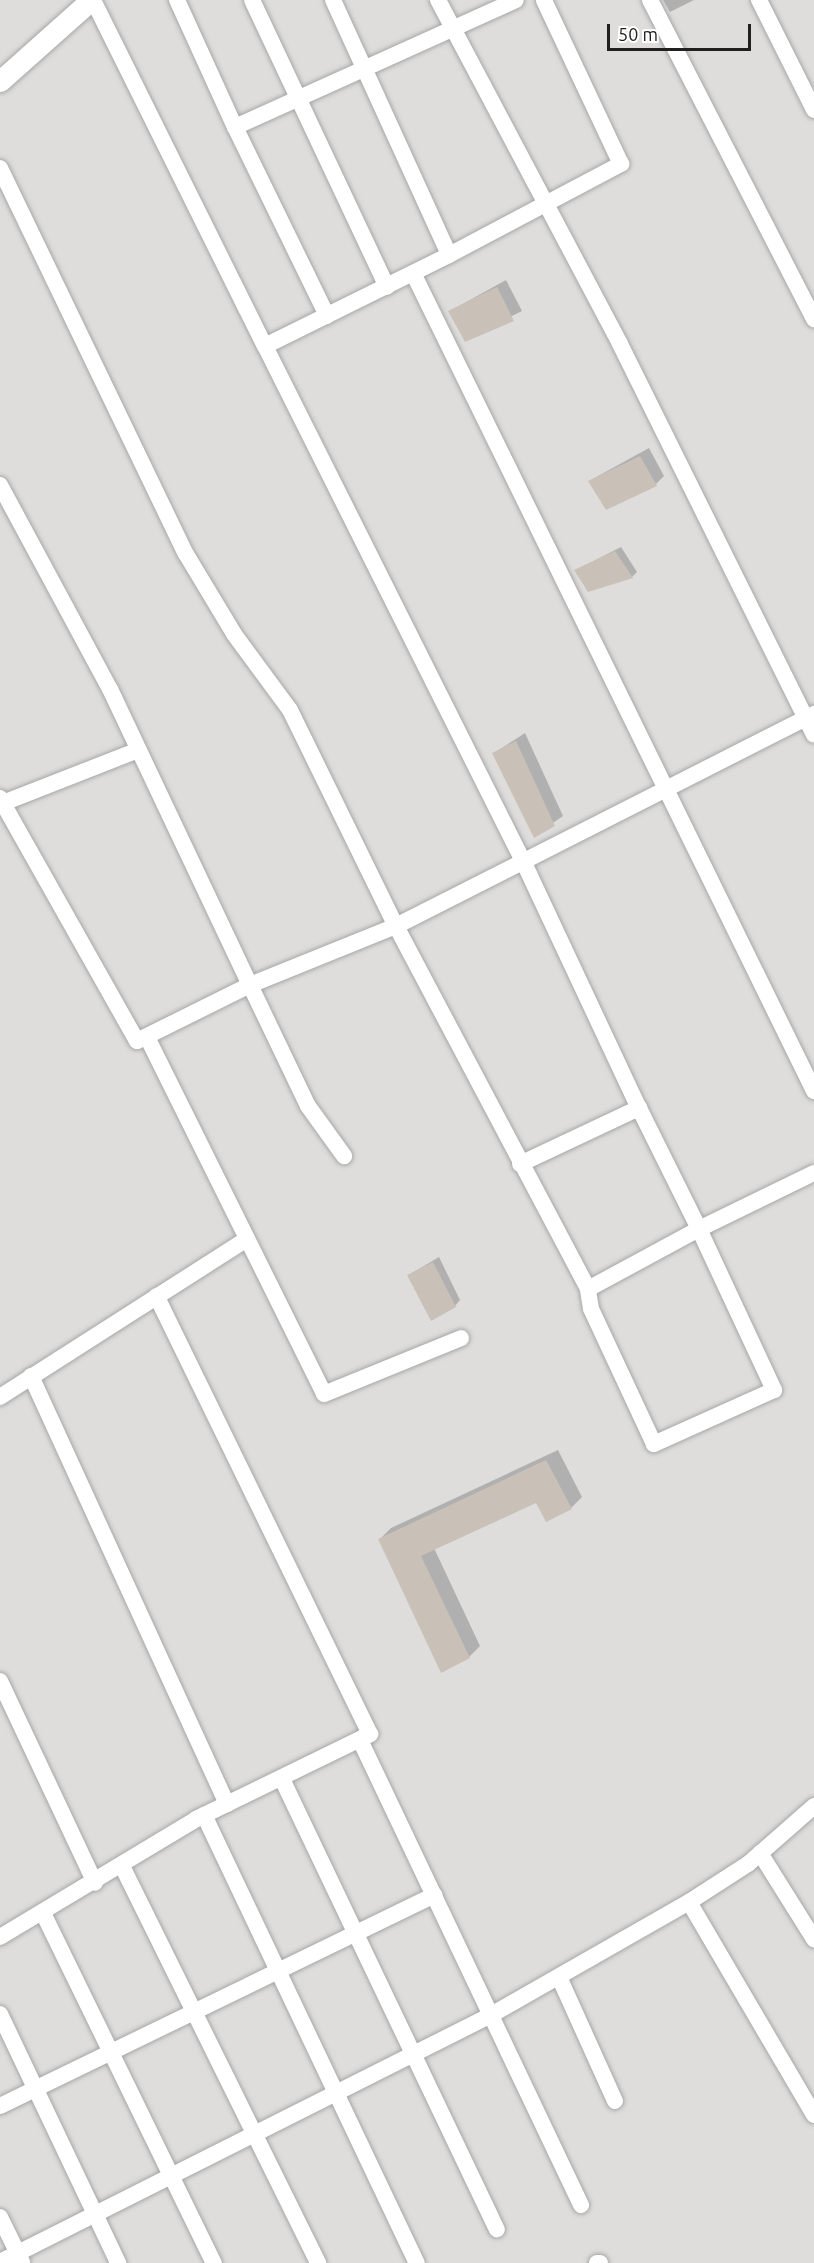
<!DOCTYPE html>
<html>
<head>
<meta charset="utf-8">
<style>
	body { margin:0 }
	#map { position:relative; width:814px; height:2263px; overflow:hidden; background:#f1eee5; font-family:Ubuntu,sans-serif }
	div>[style] { position:absolute }
	[style*='--x'] { left:calc(var(--x)*1px); top:calc(var(--y)*1px); width:calc(var(--w)*1px); rotate:calc(var(--a)*1deg) }
	.residential>* { inset:0; background:#dedddc }
	.shadow>* { inset:0; background:#0003 }
	.building>* { inset:0; background:#c9c1b8 }
	.roads { filter:drop-shadow(0 0 2px #a7a7a7) drop-shadow(0 0 2px #a7a7a7) }
	.minor>* { height:16px; margin:-8px; padding:0 8px; transform-origin:8px; border-radius:8px; background:#fff }
	.tertiary>* { height:21px; margin:-10.5px; padding:0 10.5px; transform-origin:10.5px; border-radius:10.5px; background:#fff }
	span { translate:-50% -50%; white-space:nowrap; text-align:center; line-height:1.15; -webkit-text-stroke:6px #fff; paint-order:stroke }
	.scale { position:absolute; left:607px; top:24px; width:144px; height:27px; box-sizing:border-box; border:3px solid #202020; border-top:0; padding-left:8px; font-size:18px; line-height:21px; white-space:nowrap; color:#202020; -webkit-text-stroke:4px #fff; paint-order:stroke }
</style>
</head>
<body>
<div id="map">
	<div class="residential">
		<i style="clip-path:polygon(0 0,814px 0,814px 2263px,0 2263px)"></i>
	</div>
	<div class="shadow">
		<i style="clip-path:polygon(663px 0,694px 0,670px 12px)"></i>
		<i style="clip-path:polygon(506px 280px,522px 311px,465px 340px,450px 311px)"></i>
		<i style="clip-path:polygon(649px 448px,664px 476px,656px 484px,589px 481px)"></i>
		<i style="clip-path:polygon(621px 547px,637px 572px,632px 577px,576px 570px)"></i>
		<i style="clip-path:polygon(525px 733px,563px 816px,534px 836px,494px 753px)"></i>
		<i style="clip-path:polygon(439px 1257px,460px 1300px,455px 1306px,409px 1275px)"></i>
		<i style="clip-path:polygon(558px 1450px,582px 1497px,571px 1508px,536px 1501px,434px 1548px,480px 1646px,469px 1657px,380px 1539px,391px 1528px)"></i>
	</div>
	<div class="building">
		<i style="clip-path:polygon(497px 287px,514px 321px,465px 342px,448px 311px)"></i>
		<i style="clip-path:polygon(640px 456px,657px 486px,606px 510px,588px 481px)"></i>
		<i style="clip-path:polygon(615px 551px,633px 578px,588px 592px,574px 570px)"></i>
		<i style="clip-path:polygon(516px 741px,555px 826px,534px 838px,492px 753px)"></i>
		<i style="clip-path:polygon(433px 1262px,456px 1307px,431px 1321px,407px 1275px)"></i>
		<i style="clip-path:polygon(546px 1460px,572px 1509px,546px 1522px,536px 1503px,421px 1556px,470px 1658px,441px 1673px,378px 1539px)"></i>
	</div>
	<div class="roads">
		<div class="minor">
			<i style="--x:93;--y:0;--w:386;--a:63.6"></i>
			<i style="--x:265;--y:346;--w:205;--a:-26.3"></i>
			<i style="--x:177;--y:0;--w:140;--a:65.5"></i>
			<i style="--x:235;--y:127;--w:308;--a:-24.3"></i>
			<i style="--x:252;--y:0;--w:317;--a:64.8"></i>
			<i style="--x:333;--y:0;--w:280;--a:65.5"></i>
			<i style="--x:449;--y:255;--w:195;--a:-27.9"></i>
			<i style="--x:621;--y:164;--w:181;--a:-115.2"></i>
			<i style="--x:438;--y:0;--w:389;--a:62.1"></i>
			<i style="--x:620;--y:344;--w:436;--a:63.6"></i>
			<i style="--x:650;--y:0;--w:359;--a:62.8"></i>
			<i style="--x:759;--y:0;--w:123;--a:63.4"></i>
			<i style="--x:235;--y:127;--w:210;--a:64"></i>
			<i style="--x:0;--y:168;--w:428;--a:64.3"></i>
			<i style="--x:186;--y:554;--w:93;--a:59"></i>
			<i style="--x:234;--y:634;--w:94;--a:53.6"></i>
			<i style="--x:290;--y:710;--w:241;--a:63.9"></i>
			<i style="--x:396;--y:926;--w:469;--a:-26.9"></i>
			<i style="--x:414;--y:275;--w:909;--a:63.89"></i>
			<i style="--x:265;--y:346;--w:578;--a:63.39"></i>
			<i style="--x:524;--y:863;--w:271;--a:64.9"></i>
			<i style="--x:639;--y:1108;--w:135;--a:63.6"></i>
			<i style="--x:699;--y:1229;--w:178;--a:65"></i>
			<i style="--x:774;--y:1390;--w:132;--a:155.8"></i>
			<i style="--x:654;--y:1444;--w:149;--a:-115"></i>
			<i style="--x:591;--y:1309;--w:20;--a:-99"></i>
			<i style="--x:588;--y:1289;--w:126;--a:-28.4"></i>
			<i style="--x:699;--y:1229;--w:128;--a:-26"></i>
			<i style="--x:0;--y:485;--w:232;--a:61.7"></i>
			<i style="--x:110;--y:689;--w:327;--a:64.7"></i>
			<i style="--x:250;--y:985;--w:157;--a:-22"></i>
			<i style="--x:396;--y:926;--w:411;--a:62.1"></i>
			<i style="--x:0;--y:798;--w:279;--a:60.6"></i>
			<i style="--x:137;--y:1041;--w:126;--a:-26.4"></i>
			<i style="--x:250;--y:985;--w:134;--a:64.4"></i>
			<i style="--x:308;--y:1106;--w:62;--a:54.2"></i>
			<i style="--x:3;--y:803;--w:145;--a:-21.4"></i>
			<i style="--x:147;--y:1037;--w:398;--a:63.6"></i>
			<i style="--x:324;--y:1394;--w:148;--a:-22.2"></i>
			<i style="--x:520;--y:1164;--w:132;--a:-25.2"></i>
			<i style="--x:31;--y:1376;--w:471;--a:65.4"></i>
			<i style="--x:0;--y:1397;--w:293;--a:-32.6"></i>
			<i style="--x:0;--y:1681;--w:223;--a:64.8"></i>
			<i style="--x:360;--y:1740;--w:515;--a:64.58"></i>
			<i style="--x:282;--y:1779;--w:499;--a:64.5"></i>
			<i style="--x:204;--y:1815;--w:496;--a:64.6"></i>
			<i style="--x:760;--y:1853;--w:102;--a:57.9"></i>
			<i style="--x:122;--y:1866;--w:443;--a:63.7"></i>
			<i style="--x:689;--y:1902;--w:247;--a:59.6"></i>
			<i style="--x:43;--y:1913;--w:390;--a:64"></i>
			<i style="--x:0;--y:1937;--w:229;--a:-31"></i>
			<i style="--x:196;--y:1819;--w:194;--a:-26"></i>
			<i style="--x:370;--y:1734;--w:487;--a:-116"></i>
			<i style="--x:559;--y:1977;--w:136;--a:65.7"></i>
			<i style="--x:0;--y:2014;--w:276;--a:64.6"></i>
			<i style="--x:0;--y:2106;--w:483;--a:-25.9"></i>
			<i style="--x:0;--y:2217;--w:50;--a:63.9"></i>
			<i style="--x:0;--y:2262;--w:550;--a:-26.7"></i>
			<i style="--x:491;--y:2015;--w:228;--a:-29.7"></i>
			<i style="--x:689;--y:1902;--w:70;--a:-32.8"></i>
			<i style="--x:748;--y:1864;--w:88;--a:-41.3"></i>
			<i style="--x:597;--y:2263;--w:3;--a:0"></i>
		</div>
		<div class="tertiary">
			<i style="--x:0;--y:81;--w:122;--a:-41.7"></i>
		</div>
	</div>
	<div class="scale">50 m</div>
</div>
</body>
</html>
